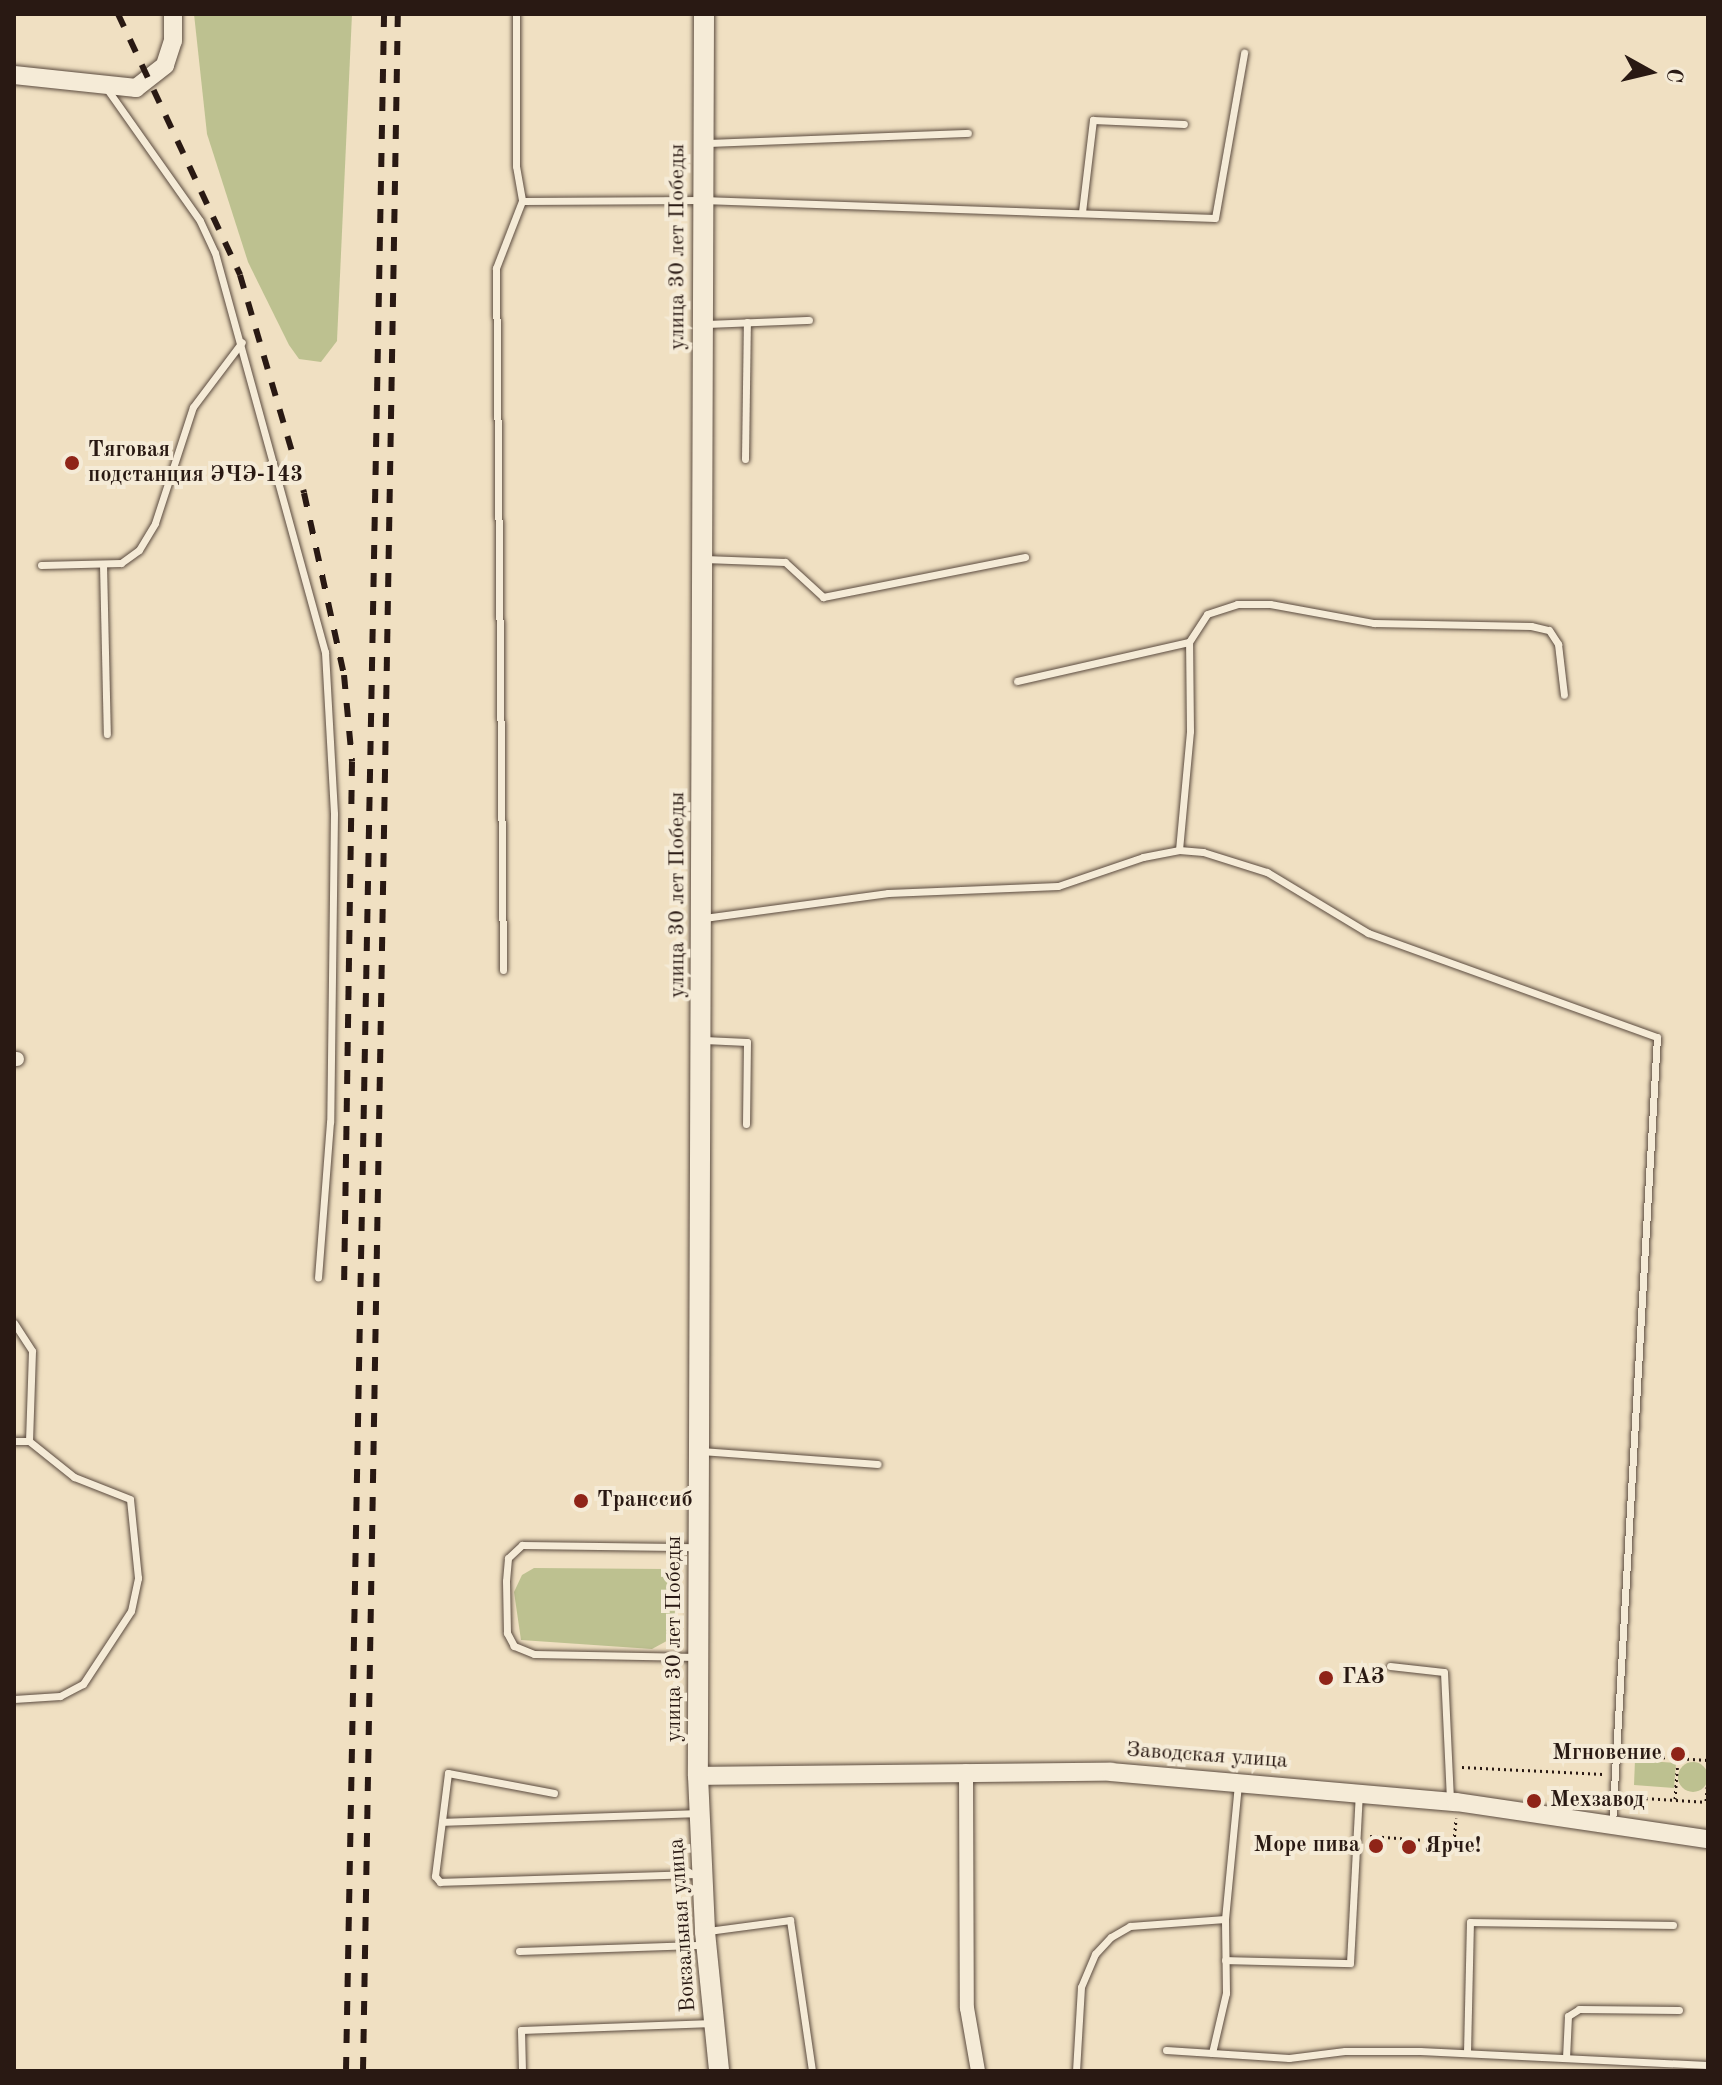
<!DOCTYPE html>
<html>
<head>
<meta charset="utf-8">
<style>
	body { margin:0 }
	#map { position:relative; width:1722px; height:2085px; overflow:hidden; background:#f0e0c2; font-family:"Old Standard TT",serif }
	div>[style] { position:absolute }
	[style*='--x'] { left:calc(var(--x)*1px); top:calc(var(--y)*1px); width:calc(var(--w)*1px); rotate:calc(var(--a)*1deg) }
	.green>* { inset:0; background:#bdc190 }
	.round { border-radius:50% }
	.path>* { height:3px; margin-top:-1.5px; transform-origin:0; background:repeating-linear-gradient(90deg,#291913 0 2px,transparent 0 6px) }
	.roads { filter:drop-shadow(0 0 2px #5b4b3f) drop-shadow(0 0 2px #5b4b3f) }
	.service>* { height:7px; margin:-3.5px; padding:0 3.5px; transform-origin:3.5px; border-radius:3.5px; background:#f5ebd7 }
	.minor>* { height:14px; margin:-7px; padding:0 7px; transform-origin:7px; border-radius:7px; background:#f5ebd7 }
	.tertiary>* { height:18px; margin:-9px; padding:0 9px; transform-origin:9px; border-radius:9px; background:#f5ebd7 }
	.secondary>* { height:20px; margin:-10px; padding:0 10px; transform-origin:10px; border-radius:10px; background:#f5ebd7 }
	.rail>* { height:6px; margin-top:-3px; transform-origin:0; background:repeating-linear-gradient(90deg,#291913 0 14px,transparent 0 28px) }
	.dots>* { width:22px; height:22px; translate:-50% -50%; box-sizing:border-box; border:4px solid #f5ebd7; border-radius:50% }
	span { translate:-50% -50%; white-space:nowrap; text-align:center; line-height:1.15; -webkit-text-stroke:8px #f5ebd7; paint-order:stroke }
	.street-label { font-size:22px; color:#291913 }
	.poi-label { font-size:22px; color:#291913; font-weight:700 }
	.left { translate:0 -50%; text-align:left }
	.right { translate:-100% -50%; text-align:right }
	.frame { position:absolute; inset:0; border:16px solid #291913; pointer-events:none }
	.north { position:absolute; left:1610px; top:32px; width:80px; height:80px; -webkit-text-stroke:6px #f5ebd7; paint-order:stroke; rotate:98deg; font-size:22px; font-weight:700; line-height:32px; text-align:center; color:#291913 }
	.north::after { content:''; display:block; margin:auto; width:28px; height:36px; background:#291913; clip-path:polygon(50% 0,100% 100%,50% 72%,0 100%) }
</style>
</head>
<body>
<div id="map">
	<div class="green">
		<i style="clip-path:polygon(194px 14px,352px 14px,337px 341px,321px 362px,299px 359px,289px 345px,248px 262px,207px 134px)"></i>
		<i style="clip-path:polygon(534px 1568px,666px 1569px,676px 1580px,674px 1637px,652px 1649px,521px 1640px,514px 1592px,522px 1575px)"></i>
		<i style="clip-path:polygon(1635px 1760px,1676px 1763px,1674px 1788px,1634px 1785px)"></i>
		<i class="round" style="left:1678px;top:1762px;width:30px;height:30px"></i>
	</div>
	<div class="path">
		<i style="--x:1627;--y:1755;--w:81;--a:3.5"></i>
		<i style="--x:1462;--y:1767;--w:141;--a:2.8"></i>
		<i style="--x:1628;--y:1797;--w:80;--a:3.6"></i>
		<i style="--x:1675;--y:1799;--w:40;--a:-85.7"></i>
		<i style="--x:1706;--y:1801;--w:24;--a:-85"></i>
		<i style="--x:1370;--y:1836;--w:84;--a:4.1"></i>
		<i style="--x:1454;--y:1842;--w:24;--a:-85"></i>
	</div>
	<div class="roads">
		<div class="service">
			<i style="--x:516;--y:14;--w:152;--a:90"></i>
			<i style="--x:516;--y:166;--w:36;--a:80"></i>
			<i style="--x:107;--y:89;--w:161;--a:54.8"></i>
			<i style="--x:200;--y:221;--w:35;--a:65"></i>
			<i style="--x:215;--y:253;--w:414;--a:74.6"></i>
			<i style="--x:325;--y:652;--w:162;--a:86.8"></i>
			<i style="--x:334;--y:814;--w:308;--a:90.7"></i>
			<i style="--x:330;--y:1122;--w:156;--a:94.4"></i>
			<i style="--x:705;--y:143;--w:263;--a:-2.2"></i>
			<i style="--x:1082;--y:212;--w:93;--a:-83.2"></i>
			<i style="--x:1093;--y:120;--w:91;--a:2.5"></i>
			<i style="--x:704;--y:324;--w:105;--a:-2.2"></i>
			<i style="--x:745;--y:459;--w:137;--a:-89.2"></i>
			<i style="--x:704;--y:559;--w:81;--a:2.1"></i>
			<i style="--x:785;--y:562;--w:52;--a:42.6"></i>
			<i style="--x:823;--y:597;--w:206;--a:-11.2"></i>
			<i style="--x:103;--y:564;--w:170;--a:88.7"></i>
			<i style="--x:41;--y:565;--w:80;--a:-1.4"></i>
			<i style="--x:121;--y:563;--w:22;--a:-36"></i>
			<i style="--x:139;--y:550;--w:31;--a:-59"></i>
			<i style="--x:155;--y:523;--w:122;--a:-71.9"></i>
			<i style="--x:193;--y:407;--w:81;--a:-53"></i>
			<i style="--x:1017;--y:681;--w:176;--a:-12.8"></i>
			<i style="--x:1179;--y:850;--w:120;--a:-84.7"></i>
			<i style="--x:1190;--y:731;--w:89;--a:-90.6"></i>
			<i style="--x:1189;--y:642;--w:33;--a:-57"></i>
			<i style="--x:1207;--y:614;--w:32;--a:-18"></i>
			<i style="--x:1237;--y:604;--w:33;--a:0"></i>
			<i style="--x:1270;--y:604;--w:106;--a:10.4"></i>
			<i style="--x:1374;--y:623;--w:157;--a:1.1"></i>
			<i style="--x:1531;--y:626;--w:18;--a:13"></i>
			<i style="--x:1549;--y:630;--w:17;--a:57"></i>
			<i style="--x:1558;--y:644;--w:51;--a:83.3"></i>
			<i style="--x:704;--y:918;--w:186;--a:-7.7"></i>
			<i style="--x:888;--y:893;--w:170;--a:-2.4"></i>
			<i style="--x:1058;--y:886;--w:90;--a:-18.8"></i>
			<i style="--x:1143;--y:857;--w:37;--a:-11"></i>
			<i style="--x:1179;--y:850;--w:24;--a:5"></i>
			<i style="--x:1203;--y:852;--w:67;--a:17.4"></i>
			<i style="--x:1267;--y:872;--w:118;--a:31.1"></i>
			<i style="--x:1368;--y:933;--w:307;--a:19.8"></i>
			<i style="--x:1657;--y:1037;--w:788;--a:93.27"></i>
			<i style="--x:503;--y:970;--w:702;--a:-90.57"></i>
			<i style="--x:496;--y:268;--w:72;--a:-68.8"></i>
			<i style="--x:522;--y:201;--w:180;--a:-0.3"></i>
			<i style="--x:702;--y:200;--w:513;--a:2.01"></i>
			<i style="--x:1215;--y:218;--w:168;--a:-80"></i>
			<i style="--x:704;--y:1040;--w:43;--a:2.7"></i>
			<i style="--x:747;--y:1042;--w:82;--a:90.7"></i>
			<i style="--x:14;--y:1323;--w:33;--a:57"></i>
			<i style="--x:32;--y:1351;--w:90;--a:91.9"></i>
			<i style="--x:29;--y:1441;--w:15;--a:180"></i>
			<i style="--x:701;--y:1451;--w:177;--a:4.2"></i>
			<i style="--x:696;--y:1657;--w:162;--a:-178.9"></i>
			<i style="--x:534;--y:1654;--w:22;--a:-158"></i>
			<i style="--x:514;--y:1646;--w:15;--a:-118"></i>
			<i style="--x:507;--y:1633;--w:52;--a:-91.1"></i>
			<i style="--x:506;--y:1581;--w:23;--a:-85"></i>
			<i style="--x:508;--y:1558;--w:19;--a:-43"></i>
			<i style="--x:522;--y:1545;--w:175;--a:0.7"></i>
			<i style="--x:1390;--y:1666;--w:54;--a:6.3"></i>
			<i style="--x:1444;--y:1672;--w:127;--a:87.3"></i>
			<i style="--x:14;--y:1699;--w:46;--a:-3.7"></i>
			<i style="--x:60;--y:1696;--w:26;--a:-28"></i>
			<i style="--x:83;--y:1684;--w:87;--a:-56.7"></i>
			<i style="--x:131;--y:1611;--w:34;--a:-78"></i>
			<i style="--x:138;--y:1578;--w:79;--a:-95.8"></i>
			<i style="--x:130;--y:1499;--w:60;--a:-158.6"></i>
			<i style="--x:74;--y:1477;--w:58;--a:-141.3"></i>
			<i style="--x:554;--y:1793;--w:108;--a:-169.3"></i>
			<i style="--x:448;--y:1773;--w:104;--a:97.2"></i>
			<i style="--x:435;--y:1876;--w:8;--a:50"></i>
			<i style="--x:440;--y:1882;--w:261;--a:-1.8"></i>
			<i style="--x:442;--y:1822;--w:255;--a:-2"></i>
			<i style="--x:708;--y:1931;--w:83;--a:-7.6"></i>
			<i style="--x:790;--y:1920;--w:153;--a:81.7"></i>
			<i style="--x:519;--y:1951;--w:185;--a:-1.9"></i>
			<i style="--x:1225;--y:1960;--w:125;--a:1.4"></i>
			<i style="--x:1350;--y:1963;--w:169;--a:-87"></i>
			<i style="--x:1166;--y:2050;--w:123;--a:3.7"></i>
			<i style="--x:1289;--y:2058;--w:56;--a:-7.1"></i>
			<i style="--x:1345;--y:2051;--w:75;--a:0"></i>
			<i style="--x:1420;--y:2051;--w:288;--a:2.8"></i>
			<i style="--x:1212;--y:2053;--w:62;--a:-76.9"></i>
			<i style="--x:1226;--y:1993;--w:74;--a:-90.8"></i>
			<i style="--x:1225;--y:1919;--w:137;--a:-84.5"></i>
			<i style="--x:1467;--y:2053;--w:131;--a:-88.7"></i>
			<i style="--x:1470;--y:1922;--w:203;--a:0.8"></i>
			<i style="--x:1566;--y:2058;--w:42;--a:-87.3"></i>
			<i style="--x:1568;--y:2016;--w:13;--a:-32"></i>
			<i style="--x:1579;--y:2009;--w:100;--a:0.6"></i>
			<i style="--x:522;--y:2071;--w:41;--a:-91.4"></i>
			<i style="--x:521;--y:2030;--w:192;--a:-2.1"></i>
			<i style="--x:1076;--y:2071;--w:84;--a:-86.6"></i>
			<i style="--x:1081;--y:1987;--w:36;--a:-67"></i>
			<i style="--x:1095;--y:1954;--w:23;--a:-47"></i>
			<i style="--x:1111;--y:1937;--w:22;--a:-30"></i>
			<i style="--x:1130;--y:1926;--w:95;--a:-4.2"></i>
		</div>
		<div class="minor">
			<i style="--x:14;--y:1059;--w:3;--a:0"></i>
			<i style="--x:966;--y:1771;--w:237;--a:89.8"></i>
			<i style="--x:967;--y:2008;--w:64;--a:80.1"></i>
		</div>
		<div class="tertiary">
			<i style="--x:14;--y:75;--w:123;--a:6.1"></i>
			<i style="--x:136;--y:88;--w:37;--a:-38"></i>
			<i style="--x:165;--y:65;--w:25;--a:-72"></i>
			<i style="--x:173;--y:41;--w:27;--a:-90"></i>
			<i style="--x:698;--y:1776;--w:413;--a:-0.6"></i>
			<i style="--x:1111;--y:1772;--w:346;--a:5"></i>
			<i style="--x:1456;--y:1802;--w:255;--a:8.4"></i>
		</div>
		<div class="secondary">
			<i style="--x:704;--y:14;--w:1762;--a:90.2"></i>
			<i style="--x:698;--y:1776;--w:156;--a:87.4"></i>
			<i style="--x:705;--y:1932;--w:140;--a:84.2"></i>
		</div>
	</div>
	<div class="rail">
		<i style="--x:118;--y:14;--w:288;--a:64.9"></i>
		<i style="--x:240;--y:275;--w:227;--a:73.6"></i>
		<i style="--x:304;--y:493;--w:186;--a:77.6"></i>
		<i style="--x:344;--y:675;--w:87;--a:84.7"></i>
		<i style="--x:352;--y:762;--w:524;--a:90.87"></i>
		<i style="--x:346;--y:2071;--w:2057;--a:-88.94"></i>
		<i style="--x:363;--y:2071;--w:2057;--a:-89.03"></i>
	</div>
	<div class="dots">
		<i style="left:72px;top:463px;background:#8f2418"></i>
		<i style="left:581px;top:1501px;background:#8f2418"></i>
		<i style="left:1326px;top:1678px;background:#8f2418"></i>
		<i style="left:1678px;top:1754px;background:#8f2418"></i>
		<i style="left:1534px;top:1801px;background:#8f2418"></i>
		<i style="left:1376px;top:1846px;background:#8f2418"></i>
		<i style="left:1409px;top:1847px;background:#8f2418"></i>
	</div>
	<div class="street-label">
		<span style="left:678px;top:247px;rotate:-90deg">улица 30 лет Победы</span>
		<span style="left:678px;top:895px;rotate:-90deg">улица 30 лет Победы</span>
		<span style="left:675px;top:1639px;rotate:-90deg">улица 30 лет Победы</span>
		<span style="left:1207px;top:1756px;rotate:4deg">Заводская улица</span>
		<span style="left:683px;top:1925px;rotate:-94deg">Вокзальная улица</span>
	</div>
	<div class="poi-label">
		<span class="left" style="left:88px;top:463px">Тяговая<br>подстанция ЭЧЭ-143</span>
		<span class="left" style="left:597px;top:1501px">Транссиб</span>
		<span class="left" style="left:1342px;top:1678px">ГАЗ</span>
		<span class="right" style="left:1662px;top:1754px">Мгновение</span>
		<span class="left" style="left:1550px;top:1801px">Мехзавод</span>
		<span class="right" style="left:1360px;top:1846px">Море пива</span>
		<span class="left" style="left:1425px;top:1847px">Ярче!</span>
	</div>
	<div class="frame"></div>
	<div class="north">С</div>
</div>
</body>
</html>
